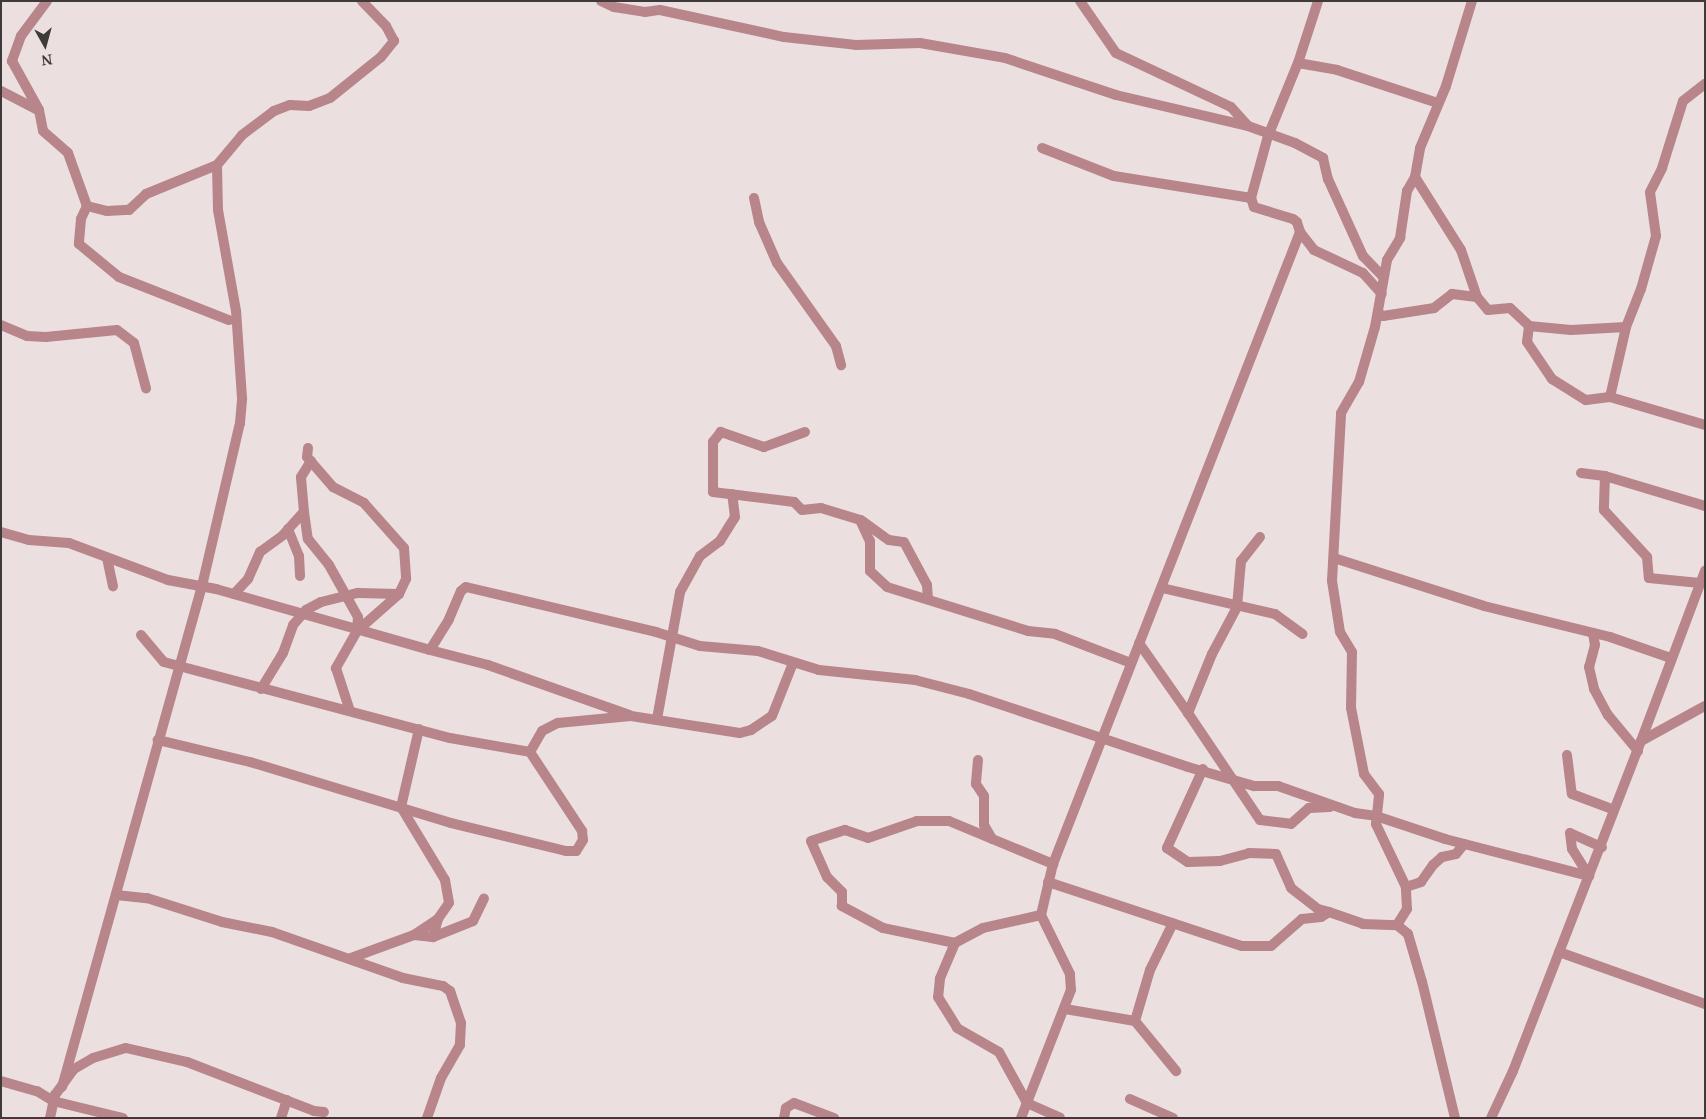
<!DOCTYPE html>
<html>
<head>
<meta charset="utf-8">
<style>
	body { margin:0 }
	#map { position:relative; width:1706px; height:1119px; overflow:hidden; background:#ecdfe0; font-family:"Noto Serif",serif }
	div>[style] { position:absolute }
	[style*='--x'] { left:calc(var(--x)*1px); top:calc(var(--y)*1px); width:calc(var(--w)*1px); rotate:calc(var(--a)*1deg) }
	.street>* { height:10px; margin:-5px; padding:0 5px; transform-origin:5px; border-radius:5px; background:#b8858b }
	span { translate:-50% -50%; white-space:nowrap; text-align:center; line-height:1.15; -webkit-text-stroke:4.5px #ecdfe0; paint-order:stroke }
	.frame { position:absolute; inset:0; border:2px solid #3f3a3a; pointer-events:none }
	.north { position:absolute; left:20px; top:20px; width:50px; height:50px; -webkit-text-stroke:4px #ecdfe0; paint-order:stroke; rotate:173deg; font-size:14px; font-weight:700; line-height:20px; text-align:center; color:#3f3a3a }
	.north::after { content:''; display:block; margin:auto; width:18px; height:22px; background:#3f3a3a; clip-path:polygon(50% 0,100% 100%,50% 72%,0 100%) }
</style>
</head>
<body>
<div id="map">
	<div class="street">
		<i style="--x:47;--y:1;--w:44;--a:126.6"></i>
		<i style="--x:21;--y:36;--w:27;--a:110"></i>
		<i style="--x:12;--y:61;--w:56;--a:61.1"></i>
		<i style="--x:39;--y:110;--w:21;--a:79"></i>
		<i style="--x:43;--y:131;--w:33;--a:41"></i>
		<i style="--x:68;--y:153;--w:56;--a:70.3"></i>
		<i style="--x:87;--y:206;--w:21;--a:14"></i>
		<i style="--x:107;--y:211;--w:22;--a:-3"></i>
		<i style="--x:129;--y:210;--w:23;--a:-43"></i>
		<i style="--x:146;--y:194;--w:77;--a:-22.2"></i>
		<i style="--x:217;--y:165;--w:39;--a:-50"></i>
		<i style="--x:242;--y:135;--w:40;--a:-37"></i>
		<i style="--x:274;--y:111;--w:17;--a:-21"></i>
		<i style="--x:290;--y:105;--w:19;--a:3"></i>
		<i style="--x:309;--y:106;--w:22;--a:-21"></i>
		<i style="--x:330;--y:98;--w:65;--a:-38.8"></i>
		<i style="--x:381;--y:57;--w:21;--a:-51"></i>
		<i style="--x:394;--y:41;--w:17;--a:-118"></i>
		<i style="--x:386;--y:26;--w:35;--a:-134"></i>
		<i style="--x:601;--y:1;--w:14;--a:25"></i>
		<i style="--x:614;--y:7;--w:31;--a:9"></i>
		<i style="--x:645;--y:12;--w:15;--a:-8"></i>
		<i style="--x:660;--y:10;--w:127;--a:12.3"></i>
		<i style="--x:784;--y:37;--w:72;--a:6.3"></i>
		<i style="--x:856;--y:45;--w:64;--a:-1.8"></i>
		<i style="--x:920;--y:43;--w:86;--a:10"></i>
		<i style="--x:1005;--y:58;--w:117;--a:18.4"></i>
		<i style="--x:1116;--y:95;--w:136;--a:13.2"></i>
		<i style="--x:1248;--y:126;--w:50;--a:19.9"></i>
		<i style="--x:1295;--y:143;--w:32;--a:28"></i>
		<i style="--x:1323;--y:158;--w:22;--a:77"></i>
		<i style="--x:1328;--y:179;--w:85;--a:65.6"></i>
		<i style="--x:1363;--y:256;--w:29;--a:46"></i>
		<i style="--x:1080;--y:1;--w:63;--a:55.3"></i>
		<i style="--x:1116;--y:53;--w:127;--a:25.2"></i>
		<i style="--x:1231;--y:107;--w:25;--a:48"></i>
		<i style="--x:1298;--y:63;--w:40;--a:10"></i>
		<i style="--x:1337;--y:70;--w:106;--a:18.1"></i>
		<i style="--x:1;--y:91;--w:42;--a:27.2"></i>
		<i style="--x:1042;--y:148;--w:77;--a:21.3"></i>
		<i style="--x:1114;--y:176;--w:139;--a:9.1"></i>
		<i style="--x:1415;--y:177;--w:86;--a:57.8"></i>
		<i style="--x:1461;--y:250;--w:50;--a:71.2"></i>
		<i style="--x:754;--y:198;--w:25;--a:78"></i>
		<i style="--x:759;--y:222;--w:45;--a:66.3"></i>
		<i style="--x:777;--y:263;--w:102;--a:54.6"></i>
		<i style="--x:836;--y:346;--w:20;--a:75"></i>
		<i style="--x:87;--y:206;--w:14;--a:115"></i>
		<i style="--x:81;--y:219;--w:25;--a:95"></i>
		<i style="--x:79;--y:244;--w:52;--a:39.5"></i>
		<i style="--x:119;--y:277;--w:118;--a:21.4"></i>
		<i style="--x:1300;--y:232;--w:23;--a:52"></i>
		<i style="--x:1314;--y:250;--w:54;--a:25.1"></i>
		<i style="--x:1363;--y:273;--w:28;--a:48"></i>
		<i style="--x:1378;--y:313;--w:6;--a:31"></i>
		<i style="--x:1383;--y:316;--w:52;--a:-8.9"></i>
		<i style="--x:1434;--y:308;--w:23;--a:-38"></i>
		<i style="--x:1452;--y:294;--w:25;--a:7"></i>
		<i style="--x:1477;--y:297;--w:17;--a:50"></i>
		<i style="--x:1488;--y:310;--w:22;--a:-5"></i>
		<i style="--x:1510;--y:308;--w:26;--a:43"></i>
		<i style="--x:1529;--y:326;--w:42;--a:5.4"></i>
		<i style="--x:1571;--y:330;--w:55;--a:-3.1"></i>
		<i style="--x:1;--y:325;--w:28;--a:23"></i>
		<i style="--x:27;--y:336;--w:19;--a:3"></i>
		<i style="--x:46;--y:337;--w:71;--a:-5.6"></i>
		<i style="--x:117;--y:330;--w:21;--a:37"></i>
		<i style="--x:134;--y:343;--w:47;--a:75.1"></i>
		<i style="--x:1529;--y:326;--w:16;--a:97"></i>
		<i style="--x:1527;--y:342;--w:45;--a:56"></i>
		<i style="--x:1552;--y:379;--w:40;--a:32"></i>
		<i style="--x:1586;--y:400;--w:24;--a:-7"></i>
		<i style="--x:1610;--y:397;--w:99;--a:16.4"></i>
		<i style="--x:1610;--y:397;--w:72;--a:-77.1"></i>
		<i style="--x:1626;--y:327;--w:41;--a:-68.5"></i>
		<i style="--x:1641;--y:289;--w:55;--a:-74.2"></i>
		<i style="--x:1656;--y:236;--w:44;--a:-97.8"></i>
		<i style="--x:1650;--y:192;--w:27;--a:-63"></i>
		<i style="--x:1662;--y:168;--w:70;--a:-72.6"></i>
		<i style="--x:1683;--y:101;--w:28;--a:-38"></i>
		<i style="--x:805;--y:432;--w:44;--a:159.9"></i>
		<i style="--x:764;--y:447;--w:46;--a:-160.8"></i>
		<i style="--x:721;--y:432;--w:13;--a:129"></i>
		<i style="--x:713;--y:442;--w:50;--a:90"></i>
		<i style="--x:713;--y:492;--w:82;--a:7"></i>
		<i style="--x:794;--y:502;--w:11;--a:45"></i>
		<i style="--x:802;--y:510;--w:19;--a:-6"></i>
		<i style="--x:821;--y:508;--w:41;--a:17.1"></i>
		<i style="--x:860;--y:520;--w:23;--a:65"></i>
		<i style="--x:870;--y:541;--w:30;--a:90"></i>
		<i style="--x:870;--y:571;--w:23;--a:43"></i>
		<i style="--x:887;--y:587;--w:148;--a:17.3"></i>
		<i style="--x:1028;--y:631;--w:27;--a:6"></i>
		<i style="--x:1055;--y:634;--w:81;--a:20.9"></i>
		<i style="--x:308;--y:448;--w:9;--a:96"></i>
		<i style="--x:307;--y:457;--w:40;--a:49"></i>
		<i style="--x:333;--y:487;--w:35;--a:27"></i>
		<i style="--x:364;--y:503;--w:60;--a:48.4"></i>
		<i style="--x:404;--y:548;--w:31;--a:86"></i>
		<i style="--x:406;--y:579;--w:17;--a:115"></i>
		<i style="--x:399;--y:594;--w:56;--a:138.6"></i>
		<i style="--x:1581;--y:473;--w:24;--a:7"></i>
		<i style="--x:1605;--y:476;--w:104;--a:16.7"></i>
		<i style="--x:1605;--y:476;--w:34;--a:92"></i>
		<i style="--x:1604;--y:510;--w:64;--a:47.5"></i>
		<i style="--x:1647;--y:557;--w:21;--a:85"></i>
		<i style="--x:1649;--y:578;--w:51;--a:5.6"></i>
		<i style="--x:304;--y:512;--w:35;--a:-95"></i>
		<i style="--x:301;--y:477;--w:19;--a:-58"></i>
		<i style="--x:861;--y:520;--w:34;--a:36"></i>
		<i style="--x:889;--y:540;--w:15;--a:8"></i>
		<i style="--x:904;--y:542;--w:49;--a:61.9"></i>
		<i style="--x:927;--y:585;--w:13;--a:86"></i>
		<i style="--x:288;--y:529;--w:29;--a:68"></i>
		<i style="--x:299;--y:556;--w:20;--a:87"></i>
		<i style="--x:1;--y:532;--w:29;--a:16"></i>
		<i style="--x:29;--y:540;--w:40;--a:4.3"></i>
		<i style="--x:69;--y:543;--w:106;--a:20.5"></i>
		<i style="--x:168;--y:580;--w:49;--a:10.6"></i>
		<i style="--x:216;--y:589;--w:223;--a:15.9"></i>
		<i style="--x:430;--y:650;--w:36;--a:-58"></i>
		<i style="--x:449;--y:619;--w:30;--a:-67"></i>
		<i style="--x:461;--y:591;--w:6;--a:-39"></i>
		<i style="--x:466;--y:587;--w:195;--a:13.3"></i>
		<i style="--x:656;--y:632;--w:46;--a:17.7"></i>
		<i style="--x:700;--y:646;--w:58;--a:4.9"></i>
		<i style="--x:758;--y:651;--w:64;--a:17.3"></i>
		<i style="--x:819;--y:670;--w:97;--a:5.9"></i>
		<i style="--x:915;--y:680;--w:56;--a:14.5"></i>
		<i style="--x:969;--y:694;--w:231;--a:18.4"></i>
		<i style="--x:1188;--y:767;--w:69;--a:16.1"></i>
		<i style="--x:1254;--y:786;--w:24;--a:0"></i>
		<i style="--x:1278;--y:786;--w:82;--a:19.3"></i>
		<i style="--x:1355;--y:813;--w:21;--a:8"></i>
		<i style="--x:1376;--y:816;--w:73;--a:18.4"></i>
		<i style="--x:1445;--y:839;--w:149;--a:14.4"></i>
		<i style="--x:1589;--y:876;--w:32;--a:-122"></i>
		<i style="--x:1572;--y:849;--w:16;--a:-97"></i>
		<i style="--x:1570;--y:833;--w:35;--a:24"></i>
		<i style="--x:1260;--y:537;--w:31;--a:128"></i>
		<i style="--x:1241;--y:561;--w:46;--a:95"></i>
		<i style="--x:1237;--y:607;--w:53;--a:118"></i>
		<i style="--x:1212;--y:654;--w:64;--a:112.1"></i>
		<i style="--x:1188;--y:713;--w:129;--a:56.1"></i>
		<i style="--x:1260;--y:820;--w:31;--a:7"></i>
		<i style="--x:1291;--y:824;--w:24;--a:-42"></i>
		<i style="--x:1309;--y:808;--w:21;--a:-3"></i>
		<i style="--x:107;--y:558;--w:29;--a:78"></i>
		<i style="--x:1334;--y:558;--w:157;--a:17.7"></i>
		<i style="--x:1484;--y:606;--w:130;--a:13.8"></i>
		<i style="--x:1610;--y:637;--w:65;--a:19"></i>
		<i style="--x:1162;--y:588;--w:116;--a:13"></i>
		<i style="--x:1275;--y:614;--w:34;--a:36"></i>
		<i style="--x:234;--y:594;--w:21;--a:-47"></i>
		<i style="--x:248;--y:579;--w:30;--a:-66"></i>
		<i style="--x:260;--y:552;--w:29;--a:-36"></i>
		<i style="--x:283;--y:535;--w:31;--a:-48"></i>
		<i style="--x:304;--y:512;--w:27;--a:82"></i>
		<i style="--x:308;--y:539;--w:33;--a:51"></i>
		<i style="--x:329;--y:565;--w:60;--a:60.9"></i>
		<i style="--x:358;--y:617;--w:14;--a:94"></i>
		<i style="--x:357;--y:631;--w:43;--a:119.6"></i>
		<i style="--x:336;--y:668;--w:45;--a:72"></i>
		<i style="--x:1593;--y:633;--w:12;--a:81"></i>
		<i style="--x:1595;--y:645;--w:23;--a:105"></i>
		<i style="--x:1589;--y:667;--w:23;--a:77"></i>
		<i style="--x:1594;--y:689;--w:30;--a:62"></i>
		<i style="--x:1608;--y:715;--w:47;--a:50.2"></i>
		<i style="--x:141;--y:635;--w:35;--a:50"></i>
		<i style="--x:164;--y:662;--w:296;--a:14.9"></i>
		<i style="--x:450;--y:738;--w:81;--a:9.9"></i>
		<i style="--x:530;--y:752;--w:95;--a:56.6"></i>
		<i style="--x:582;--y:831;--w:9;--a:84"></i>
		<i style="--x:583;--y:840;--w:13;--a:122"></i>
		<i style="--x:576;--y:851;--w:10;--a:180"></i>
		<i style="--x:566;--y:851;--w:118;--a:-166.3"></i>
		<i style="--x:451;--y:823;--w:210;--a:-163.1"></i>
		<i style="--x:250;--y:762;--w:95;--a:-166.6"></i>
		<i style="--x:1139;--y:643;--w:85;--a:55"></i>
		<i style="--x:430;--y:650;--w:60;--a:14.5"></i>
		<i style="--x:488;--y:665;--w:150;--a:19.5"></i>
		<i style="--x:261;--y:689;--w:42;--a:-58.6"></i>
		<i style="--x:283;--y:653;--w:30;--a:-70"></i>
		<i style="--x:293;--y:625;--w:20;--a:-49"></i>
		<i style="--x:306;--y:610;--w:17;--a:-28"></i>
		<i style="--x:321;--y:602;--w:38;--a:-14"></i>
		<i style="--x:358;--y:593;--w:41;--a:1.4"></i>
		<i style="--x:657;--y:719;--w:129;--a:-79.7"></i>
		<i style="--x:680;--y:592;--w:41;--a:-60.9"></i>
		<i style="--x:700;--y:556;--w:25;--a:-37"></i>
		<i style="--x:720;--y:541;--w:28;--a:-58"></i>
		<i style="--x:735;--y:517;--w:23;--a:-97"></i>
		<i style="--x:419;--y:729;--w:80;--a:103"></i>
		<i style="--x:401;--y:807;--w:85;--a:58.9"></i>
		<i style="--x:445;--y:880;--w:23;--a:80"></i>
		<i style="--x:449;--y:903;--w:19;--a:125"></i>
		<i style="--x:438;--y:919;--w:19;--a:106"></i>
		<i style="--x:1641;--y:741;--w:182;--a:-69.4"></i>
		<i style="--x:530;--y:752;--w:24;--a:-60"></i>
		<i style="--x:542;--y:731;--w:18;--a:-27"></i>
		<i style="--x:558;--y:723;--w:73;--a:-5.5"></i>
		<i style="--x:631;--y:716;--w:110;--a:8.9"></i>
		<i style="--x:740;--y:733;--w:11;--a:-15"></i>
		<i style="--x:751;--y:730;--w:25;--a:-34"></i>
		<i style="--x:772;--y:716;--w:57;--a:-68.4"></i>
		<i style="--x:1567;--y:755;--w:39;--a:83"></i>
		<i style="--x:1572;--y:794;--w:43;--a:20.6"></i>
		<i style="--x:978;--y:760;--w:24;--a:95"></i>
		<i style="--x:976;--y:784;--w:14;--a:56"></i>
		<i style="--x:984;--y:796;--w:29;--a:90"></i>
		<i style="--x:984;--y:825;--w:16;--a:60"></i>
		<i style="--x:1203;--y:769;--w:87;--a:114.5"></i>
		<i style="--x:1167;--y:848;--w:25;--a:34"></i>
		<i style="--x:1188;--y:862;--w:32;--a:-2"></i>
		<i style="--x:1220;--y:861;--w:30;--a:-15"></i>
		<i style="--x:1249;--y:853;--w:27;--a:2"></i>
		<i style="--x:1276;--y:854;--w:37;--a:66"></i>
		<i style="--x:1291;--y:888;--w:34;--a:38"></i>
		<i style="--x:1318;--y:909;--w:11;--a:15"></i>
		<i style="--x:1048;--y:882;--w:204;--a:18.3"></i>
		<i style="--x:1242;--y:946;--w:29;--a:0"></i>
		<i style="--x:1271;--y:946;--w:41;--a:-41.1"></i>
		<i style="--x:1302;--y:919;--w:19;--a:-6"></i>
		<i style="--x:1321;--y:917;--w:9;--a:-32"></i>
		<i style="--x:1329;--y:912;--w:36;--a:19"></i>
		<i style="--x:1363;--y:924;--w:34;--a:2"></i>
		<i style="--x:1406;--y:887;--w:16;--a:-18"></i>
		<i style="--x:1421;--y:882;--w:21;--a:-55"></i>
		<i style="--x:1433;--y:865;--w:12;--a:-42"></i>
		<i style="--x:1442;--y:857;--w:14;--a:-12"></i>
		<i style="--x:1456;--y:854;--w:13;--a:-51"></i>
		<i style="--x:116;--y:895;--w:31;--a:6"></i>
		<i style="--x:147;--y:898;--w:79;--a:17.7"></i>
		<i style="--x:222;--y:922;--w:51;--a:11.3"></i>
		<i style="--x:272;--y:932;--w:139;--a:19.3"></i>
		<i style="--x:403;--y:978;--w:41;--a:11.3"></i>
		<i style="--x:443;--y:986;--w:9;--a:36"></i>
		<i style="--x:450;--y:991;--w:34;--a:71"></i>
		<i style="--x:461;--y:1023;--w:22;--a:93"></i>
		<i style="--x:460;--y:1045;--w:38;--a:120"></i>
		<i style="--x:441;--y:1078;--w:42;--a:109.3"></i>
		<i style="--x:1041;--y:915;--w:59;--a:167.4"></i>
		<i style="--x:983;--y:928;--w:32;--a:152"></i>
		<i style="--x:955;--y:943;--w:74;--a:-168.2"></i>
		<i style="--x:883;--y:928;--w:47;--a:-151.8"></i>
		<i style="--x:842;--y:906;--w:14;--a:-90"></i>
		<i style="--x:842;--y:892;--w:21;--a:-135"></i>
		<i style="--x:827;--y:877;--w:39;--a:-114"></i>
		<i style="--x:811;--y:841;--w:36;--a:-18"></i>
		<i style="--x:845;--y:830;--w:24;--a:19"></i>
		<i style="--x:868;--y:838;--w:52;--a:-19.1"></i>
		<i style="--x:917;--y:821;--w:32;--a:0"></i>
		<i style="--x:949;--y:821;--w:113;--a:22.5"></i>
		<i style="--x:414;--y:935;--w:29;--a:-34"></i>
		<i style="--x:955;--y:943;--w:39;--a:113"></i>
		<i style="--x:940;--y:979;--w:18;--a:96"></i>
		<i style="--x:938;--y:997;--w:36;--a:58"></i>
		<i style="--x:957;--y:1028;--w:48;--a:29.7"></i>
		<i style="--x:999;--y:1052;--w:58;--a:61.2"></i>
		<i style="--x:1027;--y:1103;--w:36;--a:24"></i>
		<i style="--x:1559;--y:952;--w:155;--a:19.6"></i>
		<i style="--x:351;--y:958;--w:67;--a:-20.1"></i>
		<i style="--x:414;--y:935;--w:19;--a:6"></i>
		<i style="--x:433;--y:937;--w:43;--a:-21.8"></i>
		<i style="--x:473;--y:921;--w:25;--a:-64"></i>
		<i style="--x:1065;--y:1009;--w:71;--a:9.7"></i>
		<i style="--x:1135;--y:1021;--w:65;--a:50.6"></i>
		<i style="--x:1135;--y:1021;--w:53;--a:-73.6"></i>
		<i style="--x:1150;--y:970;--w:52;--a:-63.9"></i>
		<i style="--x:1;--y:1081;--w:37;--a:16"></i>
		<i style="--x:37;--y:1091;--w:19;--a:32"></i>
		<i style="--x:53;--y:1101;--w:72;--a:13.7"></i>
		<i style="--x:62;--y:1087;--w:520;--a:-74.39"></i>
		<i style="--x:202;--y:586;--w:167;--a:-76.9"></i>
		<i style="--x:240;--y:423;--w:25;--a:-85"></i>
		<i style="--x:242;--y:398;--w:87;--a:-93.9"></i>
		<i style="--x:236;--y:311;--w:103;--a:-100.1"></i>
		<i style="--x:218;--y:210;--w:45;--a:-91.3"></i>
		<i style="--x:1130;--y:1099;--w:47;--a:23.8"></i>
		<i style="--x:50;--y:1118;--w:24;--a:-78"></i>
		<i style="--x:55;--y:1095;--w:32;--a:-54"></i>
		<i style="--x:74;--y:1069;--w:22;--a:-30"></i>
		<i style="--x:93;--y:1058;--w:34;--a:-17"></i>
		<i style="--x:126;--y:1048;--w:63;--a:12.9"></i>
		<i style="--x:187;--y:1062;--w:136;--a:21.1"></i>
		<i style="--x:314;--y:1111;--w:10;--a:6"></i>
		<i style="--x:281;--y:1118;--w:19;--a:-72"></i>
		<i style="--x:784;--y:1118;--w:10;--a:-79"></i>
		<i style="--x:786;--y:1108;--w:9;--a:-32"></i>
		<i style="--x:794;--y:1103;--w:43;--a:20.6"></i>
		<i style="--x:1021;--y:1118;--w:137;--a:-68.7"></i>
		<i style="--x:1071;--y:990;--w:16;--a:-94"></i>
		<i style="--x:1070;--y:974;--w:66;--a:-116.2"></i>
		<i style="--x:1041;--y:915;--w:52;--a:-76.8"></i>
		<i style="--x:1053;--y:864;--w:679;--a:-68.65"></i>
		<i style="--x:1300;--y:232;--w:10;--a:-107"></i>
		<i style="--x:1297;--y:222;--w:5;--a:-143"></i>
		<i style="--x:1293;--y:219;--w:41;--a:-162.9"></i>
		<i style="--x:1254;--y:207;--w:9;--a:-108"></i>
		<i style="--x:1251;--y:198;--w:64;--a:-74.7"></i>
		<i style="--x:1268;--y:136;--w:79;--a:-67.7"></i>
		<i style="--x:1298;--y:63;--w:65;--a:-72.1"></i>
		<i style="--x:1455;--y:1118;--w:140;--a:-103.6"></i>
		<i style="--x:1422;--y:982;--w:50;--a:-106.3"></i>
		<i style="--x:1408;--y:934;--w:14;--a:-141"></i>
		<i style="--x:1397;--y:925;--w:19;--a:-58"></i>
		<i style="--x:1407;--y:909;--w:22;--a:-93"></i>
		<i style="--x:1406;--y:887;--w:70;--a:-115.5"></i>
		<i style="--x:1376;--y:824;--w:30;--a:-84"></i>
		<i style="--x:1379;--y:794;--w:25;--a:-127"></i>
		<i style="--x:1364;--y:774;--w:67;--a:-101.1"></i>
		<i style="--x:1351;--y:708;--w:56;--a:-89"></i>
		<i style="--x:1352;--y:652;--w:23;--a:-121"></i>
		<i style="--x:1340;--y:632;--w:52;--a:-98.9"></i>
		<i style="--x:1332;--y:581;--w:168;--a:-86.9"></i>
		<i style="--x:1341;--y:413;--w:36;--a:-60"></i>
		<i style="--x:1359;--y:382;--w:57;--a:-73.8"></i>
		<i style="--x:1375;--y:327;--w:68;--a:-79.8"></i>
		<i style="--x:1387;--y:260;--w:26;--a:-59"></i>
		<i style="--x:1400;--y:238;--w:48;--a:-81.5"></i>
		<i style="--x:1407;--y:191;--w:16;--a:-60"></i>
		<i style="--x:1415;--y:177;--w:29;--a:-80"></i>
		<i style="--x:1420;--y:148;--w:67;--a:-67.2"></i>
		<i style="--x:1446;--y:86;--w:89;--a:-73"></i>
		<i style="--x:1491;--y:1118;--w:52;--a:-64.9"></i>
		<i style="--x:1513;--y:1071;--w:354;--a:-68.8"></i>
		<i style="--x:1641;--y:741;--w:73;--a:-28.7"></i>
	</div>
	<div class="frame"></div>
	<div class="north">N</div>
</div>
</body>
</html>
